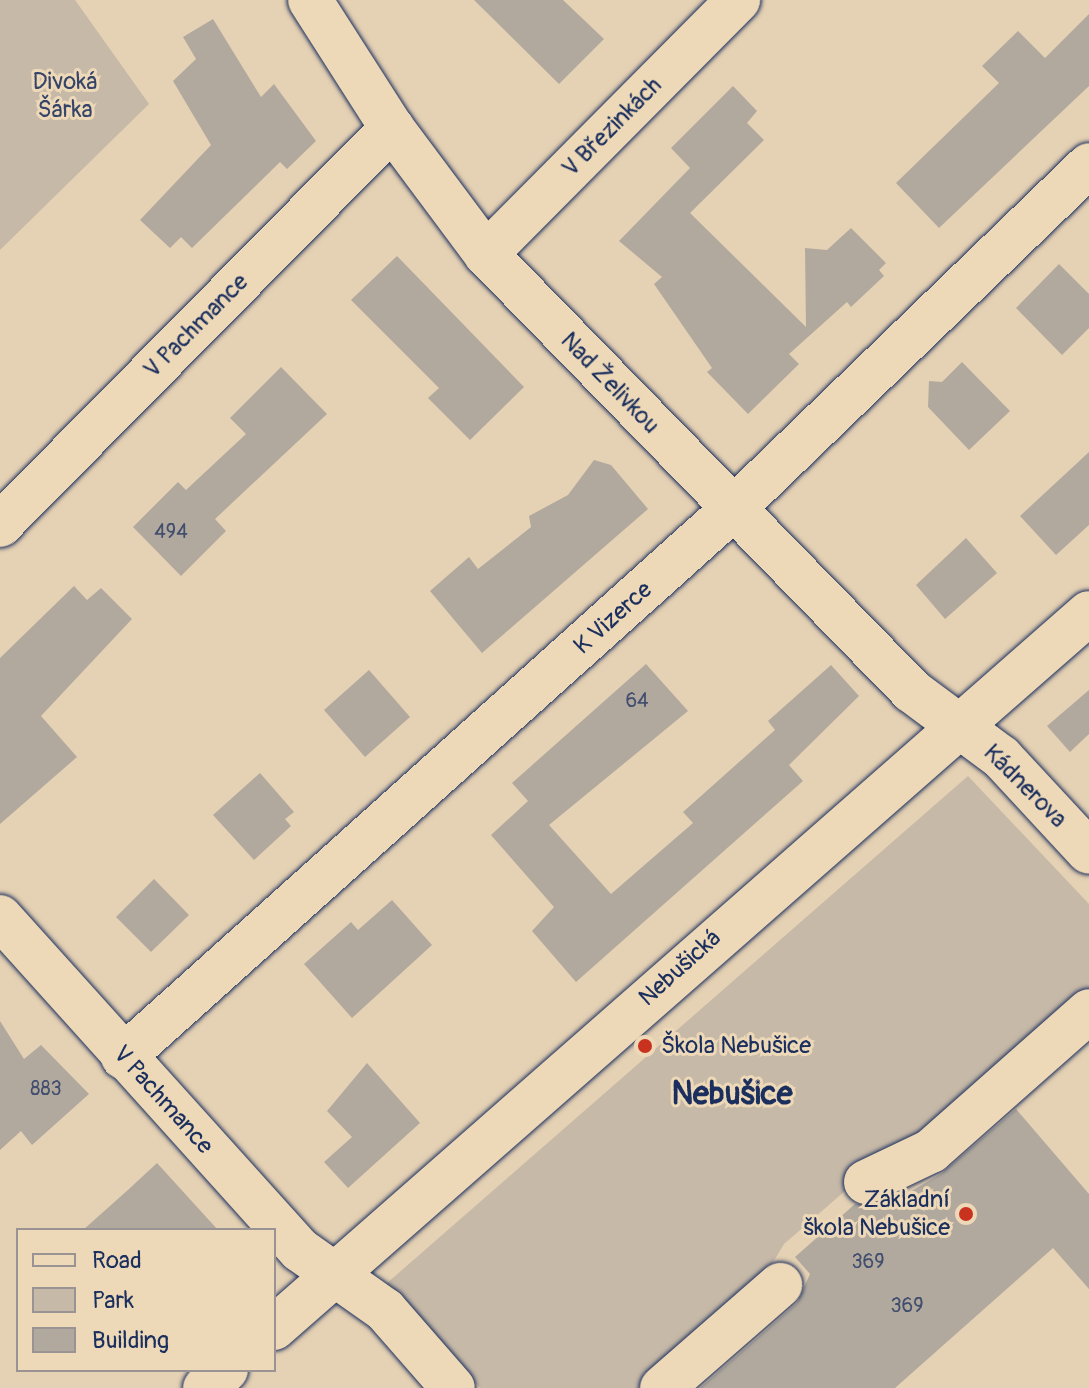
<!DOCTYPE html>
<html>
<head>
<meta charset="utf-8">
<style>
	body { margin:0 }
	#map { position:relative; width:1089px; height:1388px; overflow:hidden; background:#e5d1b3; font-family:Pangolin,sans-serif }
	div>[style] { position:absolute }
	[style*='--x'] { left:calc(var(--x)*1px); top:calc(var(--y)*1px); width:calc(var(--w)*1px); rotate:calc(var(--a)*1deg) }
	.green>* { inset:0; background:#c7b9a7 }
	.building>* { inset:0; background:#b2a99e }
	.roads { filter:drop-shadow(0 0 2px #1b2f5e) drop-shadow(0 0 2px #1b2f5e) }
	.minor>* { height:44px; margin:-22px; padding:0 22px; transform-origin:22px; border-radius:22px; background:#edd8b7 }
	.dots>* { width:22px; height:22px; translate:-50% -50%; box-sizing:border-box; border:4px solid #edd8b7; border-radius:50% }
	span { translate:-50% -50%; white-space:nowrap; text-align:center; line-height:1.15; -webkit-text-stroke:6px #edd8b7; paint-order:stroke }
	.number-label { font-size:20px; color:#414e6e }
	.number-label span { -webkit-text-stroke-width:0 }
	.park-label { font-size:24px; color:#354469 }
	.street-label { font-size:24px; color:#1b2f5e }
	.poi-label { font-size:24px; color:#1b2f5e }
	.left { translate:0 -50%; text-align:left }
	.right { translate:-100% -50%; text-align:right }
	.district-label { font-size:32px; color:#1b2f5e; font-weight:700 }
	.legend { position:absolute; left:16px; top:1228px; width:260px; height:144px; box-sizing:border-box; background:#edd8b7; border:2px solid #999493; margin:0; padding:10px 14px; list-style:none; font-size:24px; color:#1b2f5e }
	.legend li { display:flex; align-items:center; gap:16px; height:40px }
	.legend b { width:40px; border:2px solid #999493 }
</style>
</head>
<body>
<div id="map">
	<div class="green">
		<i style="clip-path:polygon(0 0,75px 0,149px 104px,0 250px)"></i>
		<i style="clip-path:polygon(968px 776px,1089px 904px,1089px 998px,929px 1138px,884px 1157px,784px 1244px,756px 1291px,645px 1388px,480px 1388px,386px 1284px)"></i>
	</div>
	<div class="building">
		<i style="clip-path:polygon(474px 0,563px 0,604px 39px,559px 84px)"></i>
		<i style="clip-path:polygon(1089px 14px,1089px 86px,939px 228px,896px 183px,999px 83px,982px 66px,1018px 31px,1045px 58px)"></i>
		<i style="clip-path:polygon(213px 19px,261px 97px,274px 84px,316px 141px,287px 169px,280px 162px,192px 248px,181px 237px,170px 248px,140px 220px,211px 145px,173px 81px,196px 59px,183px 37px)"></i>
		<i style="clip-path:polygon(733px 86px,757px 111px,747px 123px,764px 140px,690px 213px,806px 327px,805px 248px,827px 250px,851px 228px,886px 263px,879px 270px,884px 276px,851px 307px,847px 302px,789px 354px,799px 364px,748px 414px,707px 372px,712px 368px,654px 284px,662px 277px,619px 241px,690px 168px,671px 148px)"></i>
		<i style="clip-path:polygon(397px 256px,524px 387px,470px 440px,428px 398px,439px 388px,351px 300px)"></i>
		<i style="clip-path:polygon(1059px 264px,1089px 294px,1089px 328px,1062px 355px,1016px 308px)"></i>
		<i style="clip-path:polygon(962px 362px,1010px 411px,969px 450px,928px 407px,929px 381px,942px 382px)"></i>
		<i style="clip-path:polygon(281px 367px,327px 414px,215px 519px,226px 531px,181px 576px,133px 527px,178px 482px,186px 490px,246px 434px,230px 418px)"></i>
		<i style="clip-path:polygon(1089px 452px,1089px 525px,1056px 555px,1020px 516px)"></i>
		<i style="clip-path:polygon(594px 460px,611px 465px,648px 509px,482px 653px,430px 591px,469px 557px,478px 569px,531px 527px,529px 516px,568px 495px)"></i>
		<i style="clip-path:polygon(966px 538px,997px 573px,945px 619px,916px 585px)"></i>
		<i style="clip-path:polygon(74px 586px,87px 600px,101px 588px,132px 619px,41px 716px,77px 757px,0 824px,0 658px)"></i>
		<i style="clip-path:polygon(646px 664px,688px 711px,549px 825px,611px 894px,693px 823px,683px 812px,775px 730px,768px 721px,831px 665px,859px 696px,789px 765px,803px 781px,576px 982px,532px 931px,554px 907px,491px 835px,528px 801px,512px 783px)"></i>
		<i style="clip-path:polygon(369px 670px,410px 717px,365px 757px,324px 710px)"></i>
		<i style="clip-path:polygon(1089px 690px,1089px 734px,1070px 752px,1047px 726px)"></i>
		<i style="clip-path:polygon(260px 773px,294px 812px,285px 819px,291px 826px,254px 860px,213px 815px)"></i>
		<i style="clip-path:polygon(154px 879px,189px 915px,151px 952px,116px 917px)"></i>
		<i style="clip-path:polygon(392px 900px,432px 945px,352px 1018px,304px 964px,351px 922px,358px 930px)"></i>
		<i style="clip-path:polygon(0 1021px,24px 1059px,41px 1045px,89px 1094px,32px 1145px,21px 1131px,0 1150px)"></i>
		<i style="clip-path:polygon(367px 1063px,420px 1123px,348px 1188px,324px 1162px,352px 1137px,327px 1111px)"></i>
		<i style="clip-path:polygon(1016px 1109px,1089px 1194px,1089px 1289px,1053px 1248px,895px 1388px,700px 1388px,797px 1303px,810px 1274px,795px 1257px,855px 1204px,888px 1205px,942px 1173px)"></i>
		<i style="clip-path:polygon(157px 1163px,218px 1230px,83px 1230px,129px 1189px)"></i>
	</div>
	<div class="roads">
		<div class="minor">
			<i style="--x:310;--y:0;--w:152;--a:57.4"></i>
			<i style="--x:392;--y:128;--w:157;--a:53.3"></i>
			<i style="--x:486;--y:254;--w:610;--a:45.73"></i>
			<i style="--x:912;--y:691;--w:111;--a:36.6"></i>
			<i style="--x:1001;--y:757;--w:129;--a:47.2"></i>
			<i style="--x:486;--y:254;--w:358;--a:-45.2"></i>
			<i style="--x:0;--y:525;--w:558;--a:-45.36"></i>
			<i style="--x:0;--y:917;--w:448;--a:48"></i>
			<i style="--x:300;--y:1250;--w:104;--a:35.2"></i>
			<i style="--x:385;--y:1310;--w:103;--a:48.9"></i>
			<i style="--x:123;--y:1057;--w:820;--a:-41.94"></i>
			<i style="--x:733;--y:509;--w:495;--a:-44"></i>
			<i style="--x:866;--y:1182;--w:72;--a:-25.5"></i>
			<i style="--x:931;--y:1151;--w:211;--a:-41.5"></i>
			<i style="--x:274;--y:1328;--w:1084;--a:-41.26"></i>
			<i style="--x:205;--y:1388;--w:28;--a:-41"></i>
			<i style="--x:662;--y:1388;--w:157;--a:-41.1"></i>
		</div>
	</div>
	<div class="dots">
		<i style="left:645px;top:1046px;background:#c8321e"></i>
		<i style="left:966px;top:1214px;background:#c8321e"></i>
	</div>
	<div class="number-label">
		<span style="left:171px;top:531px">494</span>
		<span style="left:637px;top:700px">64</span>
		<span style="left:46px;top:1088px">883</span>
		<span style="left:868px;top:1261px">369</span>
		<span style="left:907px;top:1305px">369</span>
	</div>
	<div class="park-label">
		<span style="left:65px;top:96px">Divoká<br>Šárka</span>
	</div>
	<div class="street-label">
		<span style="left:612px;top:127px;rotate:-45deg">V Březinkách</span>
		<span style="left:196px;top:326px;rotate:-45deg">V Pachmance</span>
		<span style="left:610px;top:383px;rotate:46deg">Nad Želivkou</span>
		<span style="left:613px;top:618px;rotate:-42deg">K Vizerce</span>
		<span style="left:1025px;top:786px;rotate:45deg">Kádnerova</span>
		<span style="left:680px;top:968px;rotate:-42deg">Nebušická</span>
		<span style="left:163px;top:1100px;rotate:48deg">V Pachmance</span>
	</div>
	<div class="poi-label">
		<span class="left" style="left:661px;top:1046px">Škola Nebušice</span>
		<span class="right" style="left:950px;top:1214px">Základní<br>škola Nebušice</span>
	</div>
	<div class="district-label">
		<span style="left:732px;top:1094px">Nebušice</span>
	</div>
	<ul class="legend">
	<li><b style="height:10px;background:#edd8b7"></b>Road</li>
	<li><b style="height:22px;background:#c7b9a7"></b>Park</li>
	<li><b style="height:22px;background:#b2a99e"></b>Building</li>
	</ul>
</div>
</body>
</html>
